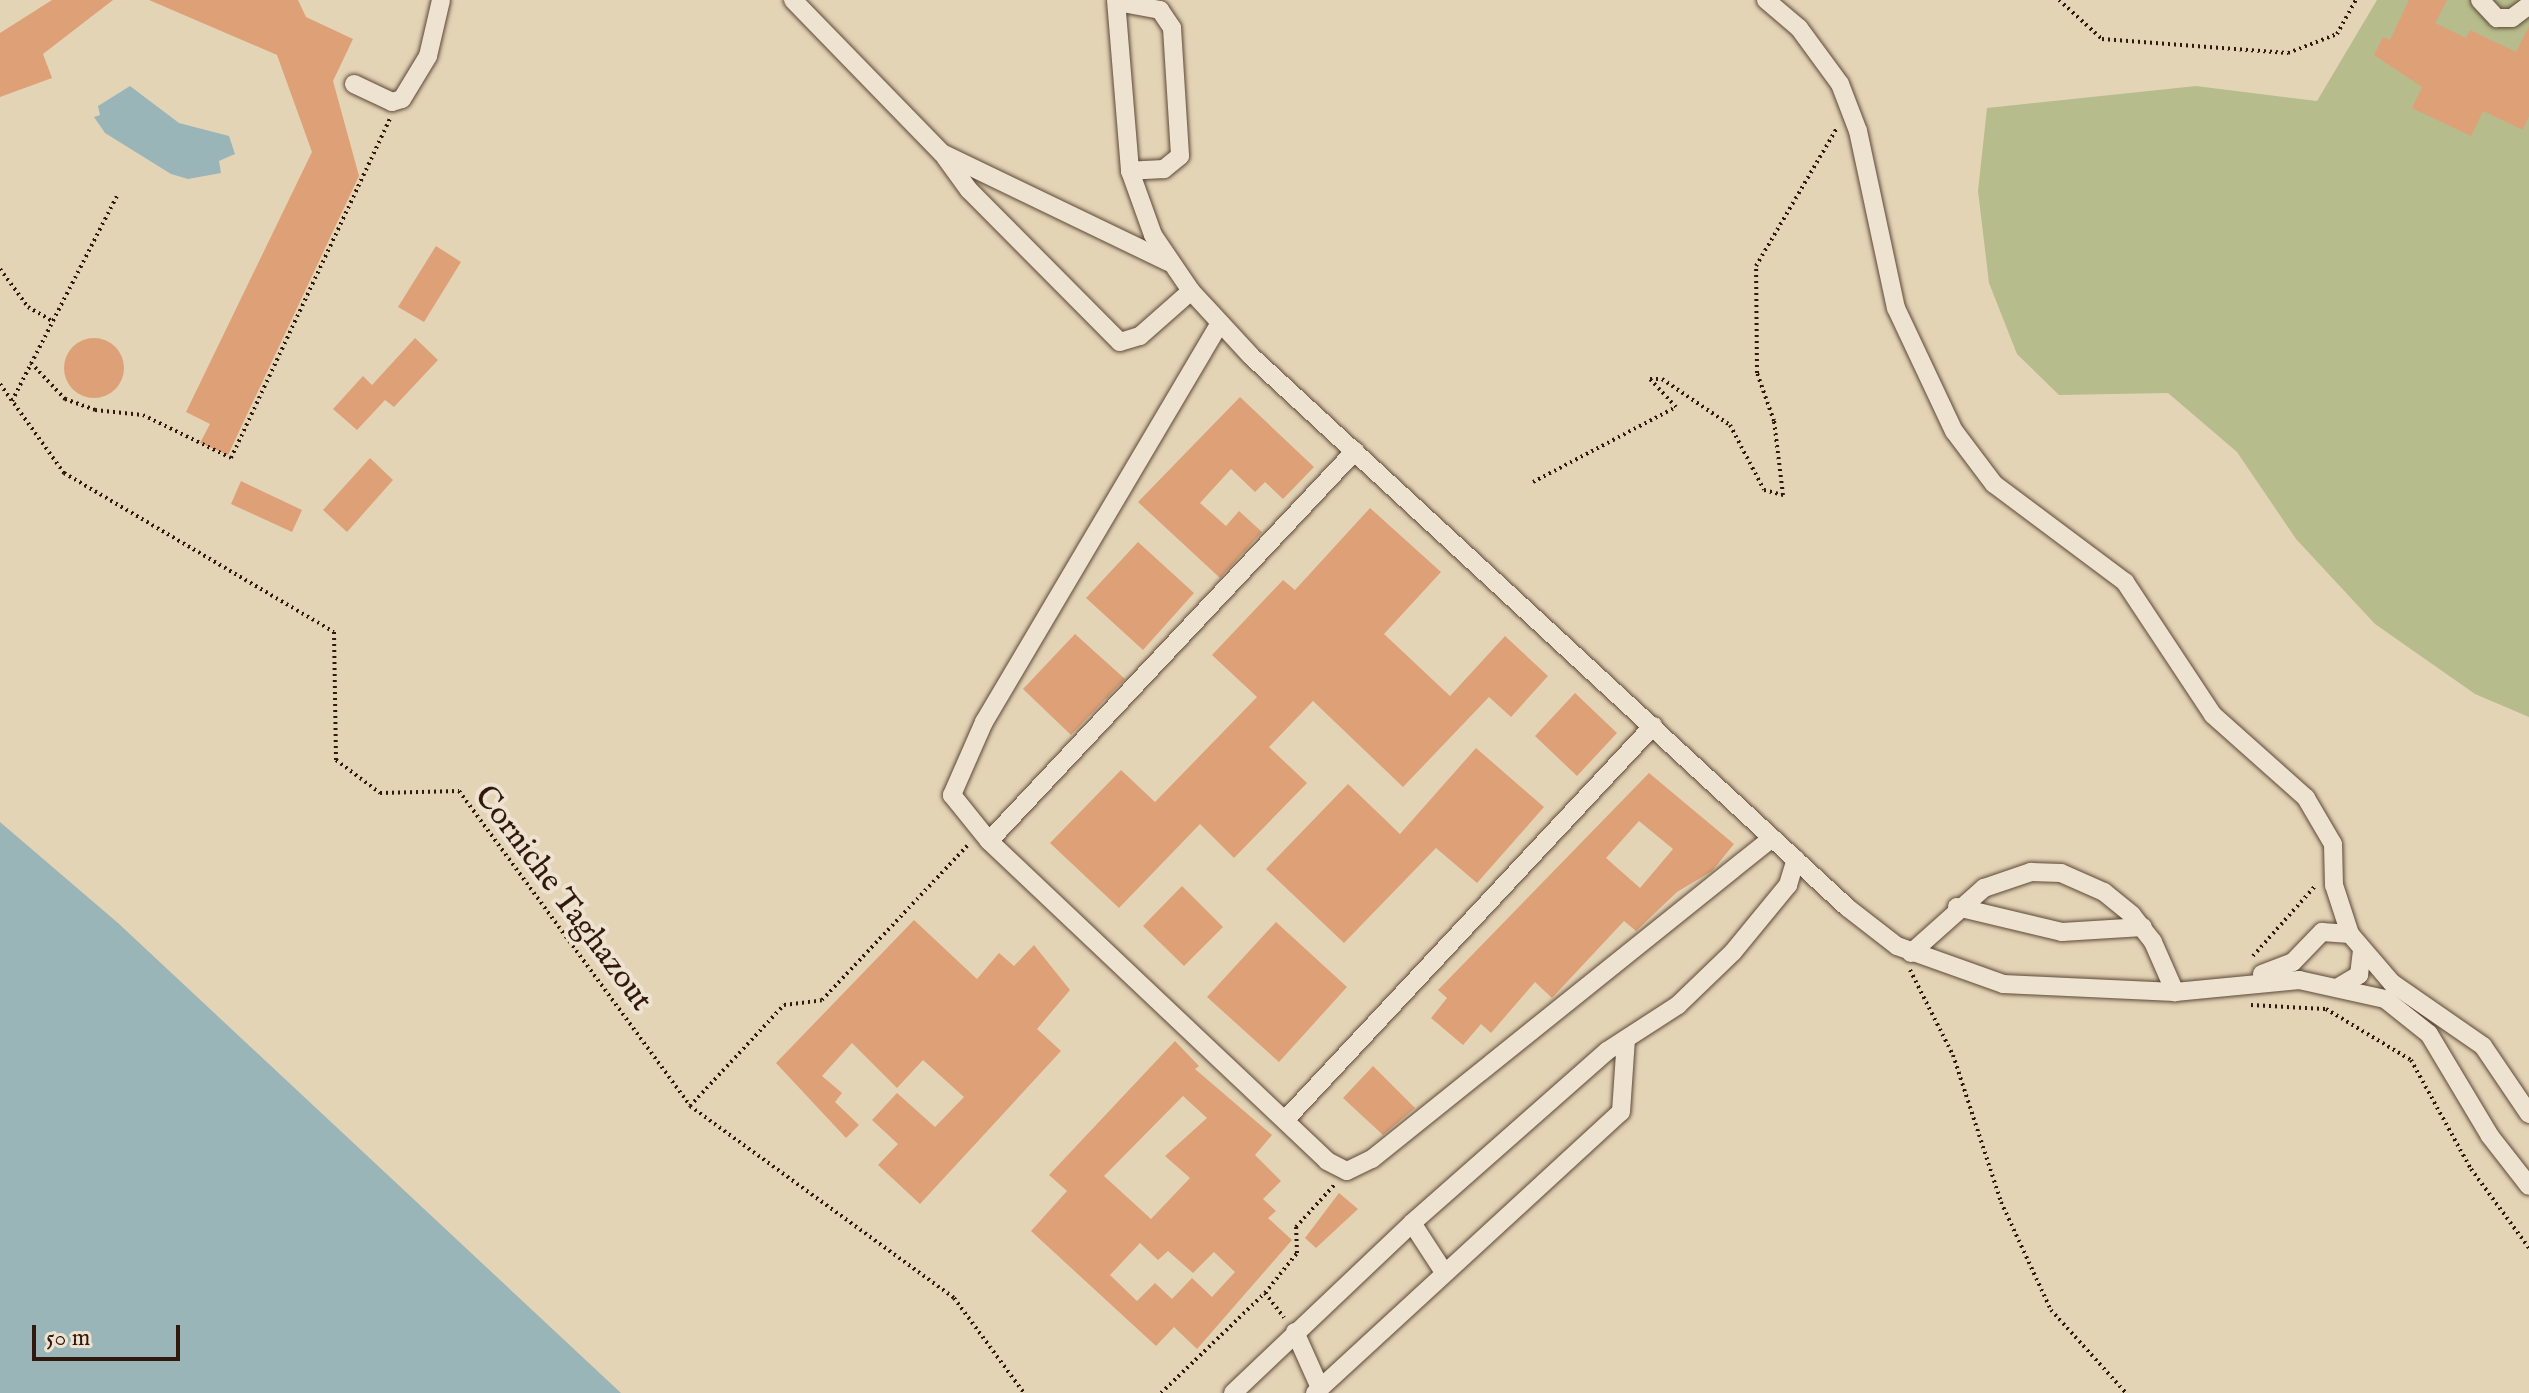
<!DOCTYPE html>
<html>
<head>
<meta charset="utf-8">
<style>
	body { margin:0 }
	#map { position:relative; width:2529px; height:1393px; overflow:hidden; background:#e4d4b6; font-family:"IM FELL English",serif }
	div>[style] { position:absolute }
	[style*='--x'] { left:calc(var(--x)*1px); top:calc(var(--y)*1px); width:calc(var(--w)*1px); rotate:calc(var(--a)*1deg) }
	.green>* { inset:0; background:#b7bc8c }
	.water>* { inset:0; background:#9ab5b8 }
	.building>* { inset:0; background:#dea077 }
	.round { border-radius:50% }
	.path>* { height:4px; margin-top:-2px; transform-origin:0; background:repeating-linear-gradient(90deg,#30190c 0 2px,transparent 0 6px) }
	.roads { filter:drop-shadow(0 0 2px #5d4836) drop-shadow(0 0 2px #5d4836) }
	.minor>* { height:18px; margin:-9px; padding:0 9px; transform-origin:9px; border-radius:9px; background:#ede3d0 }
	span { translate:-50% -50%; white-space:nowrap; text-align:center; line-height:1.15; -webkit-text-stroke:8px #ede3d0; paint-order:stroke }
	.street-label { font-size:32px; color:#30190c }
	.scale { position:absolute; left:32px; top:1325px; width:148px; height:36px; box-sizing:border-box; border:4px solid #30190c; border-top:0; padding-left:10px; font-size:24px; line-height:28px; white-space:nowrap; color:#30190c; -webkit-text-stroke:6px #ede3d0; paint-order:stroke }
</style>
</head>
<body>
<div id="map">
	<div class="green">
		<i style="clip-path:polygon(2377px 0,2529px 0,2529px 717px,2475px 694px,2375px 624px,2296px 539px,2237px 452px,2168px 393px,2059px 395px,2017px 354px,1989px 283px,1978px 191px,1987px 108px,2196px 86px,2317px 101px)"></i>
	</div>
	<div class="water">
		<i style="clip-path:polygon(130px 86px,179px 123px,229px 136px,235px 154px,219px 161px,221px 173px,188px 179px,171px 174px,105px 133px,94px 117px,100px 115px,98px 106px)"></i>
		<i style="clip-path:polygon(0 822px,118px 923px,621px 1393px,0 1393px)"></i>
	</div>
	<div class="building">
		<i style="clip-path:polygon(52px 0,113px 0,43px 54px,52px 78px,0 97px,0 33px)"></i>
		<i style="clip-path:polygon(149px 0,298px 0,306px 17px,353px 39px,333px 81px,359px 176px,228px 455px,200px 443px,210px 424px,186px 412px,312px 152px,277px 55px)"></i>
		<i style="clip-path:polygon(2409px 0,2447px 0,2435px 23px,2466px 38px,2470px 30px,2516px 52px,2529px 26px,2529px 116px,2523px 130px,2483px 111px,2471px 136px,2412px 108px,2422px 87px,2374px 55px,2383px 37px,2390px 40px)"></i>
		<i style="clip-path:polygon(436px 246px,461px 262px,424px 322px,398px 307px)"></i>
		<i class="round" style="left:64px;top:338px;width:60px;height:60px"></i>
		<i style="clip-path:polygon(415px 338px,438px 360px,394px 407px,385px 400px,357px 430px,333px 409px,363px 376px,372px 385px)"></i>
		<i style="clip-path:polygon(1240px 397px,1314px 467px,1283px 499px,1265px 482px,1255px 492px,1231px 469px,1200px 503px,1226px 526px,1239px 511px,1262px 532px,1220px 578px,1138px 502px)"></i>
		<i style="clip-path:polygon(370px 458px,393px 480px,347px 532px,323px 510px)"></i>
		<i style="clip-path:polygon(241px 481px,302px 510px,292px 532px,231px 504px)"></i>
		<i style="clip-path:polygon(1370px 508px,1441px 572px,1384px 634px,1450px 696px,1505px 636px,1548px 676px,1511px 717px,1489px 697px,1403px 787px,1313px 701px,1269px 747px,1307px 783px,1234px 858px,1200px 824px,1119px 908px,1050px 843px,1121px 770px,1155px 802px,1257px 697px,1212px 655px,1283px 580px,1295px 590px)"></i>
		<i style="clip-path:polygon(1138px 542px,1194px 593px,1143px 650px,1086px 598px)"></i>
		<i style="clip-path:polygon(1075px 634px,1125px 679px,1071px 735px,1023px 689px)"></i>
		<i style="clip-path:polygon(1575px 693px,1617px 733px,1577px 776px,1535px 736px)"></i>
		<i style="clip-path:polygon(1476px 748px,1544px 807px,1477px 883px,1436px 848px,1344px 943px,1266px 869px,1348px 784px,1400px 834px)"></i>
		<i style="clip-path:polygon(evenodd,1649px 773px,1734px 844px,1712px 871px,1677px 892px,1636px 931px,1624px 921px,1552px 998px,1535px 982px,1491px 1033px,1481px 1024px,1463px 1045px,1431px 1018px,1447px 998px,1438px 990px,1649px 773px,1639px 821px,1673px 849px,1640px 888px,1606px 858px,1639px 821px)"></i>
		<i style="clip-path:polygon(1182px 886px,1223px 927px,1184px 966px,1143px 926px)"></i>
		<i style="clip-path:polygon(914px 920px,977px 979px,999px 953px,1014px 966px,1034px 945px,1070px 990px,1037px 1029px,1061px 1051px,920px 1204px,878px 1165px,898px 1144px,872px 1120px,897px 1093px,935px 1127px,964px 1097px,923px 1060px,897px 1088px,852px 1043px,822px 1076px,842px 1093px,835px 1102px,859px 1125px,846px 1138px,776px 1063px)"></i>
		<i style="clip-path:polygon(1276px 922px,1347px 987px,1279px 1062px,1207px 997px)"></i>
		<i style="clip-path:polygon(evenodd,1175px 1041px,1199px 1066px,1195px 1069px,1272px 1135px,1255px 1155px,1281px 1181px,1263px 1199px,1276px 1211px,1268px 1218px,1292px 1240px,1197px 1349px,1174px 1327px,1156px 1346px,1031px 1231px,1067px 1191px,1049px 1175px,1175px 1041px,1183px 1096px,1207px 1118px,1165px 1156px,1190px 1178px,1151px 1219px,1104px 1176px,1183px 1096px,1175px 1041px,1140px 1243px,1158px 1260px,1168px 1251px,1193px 1273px,1214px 1252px,1235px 1272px,1212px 1297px,1192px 1278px,1172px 1299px,1155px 1283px,1137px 1301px,1110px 1275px,1140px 1243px)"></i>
		<i style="clip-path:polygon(1373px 1066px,1415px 1108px,1383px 1135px,1343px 1098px)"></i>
		<i style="clip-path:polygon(1339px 1193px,1358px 1209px,1316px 1248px,1305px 1238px)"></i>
	</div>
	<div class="path">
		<i style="--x:2059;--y:0;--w:58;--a:42.2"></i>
		<i style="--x:2102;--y:39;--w:187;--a:4.3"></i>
		<i style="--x:2288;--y:53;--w:53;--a:-21.2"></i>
		<i style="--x:2337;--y:34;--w:39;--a:-61"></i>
		<i style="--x:0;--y:269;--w:47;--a:53.6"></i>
		<i style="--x:28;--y:307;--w:28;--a:30"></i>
		<i style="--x:31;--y:363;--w:50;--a:46.6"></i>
		<i style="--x:65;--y:399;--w:32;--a:20"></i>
		<i style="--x:95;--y:410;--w:48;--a:5.9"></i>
		<i style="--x:143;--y:415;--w:98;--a:26"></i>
		<i style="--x:231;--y:458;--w:375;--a:-64.9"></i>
		<i style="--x:0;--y:384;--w:110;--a:54.3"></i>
		<i style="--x:64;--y:473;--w:313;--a:30.5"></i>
		<i style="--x:334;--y:632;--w:128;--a:89.1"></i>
		<i style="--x:336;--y:760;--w:55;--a:36.9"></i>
		<i style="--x:380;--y:793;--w:79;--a:-1.5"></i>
		<i style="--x:459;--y:791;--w:391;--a:53.7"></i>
		<i style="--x:690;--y:1106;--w:326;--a:36"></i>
		<i style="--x:954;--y:1298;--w:118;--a:53.6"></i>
		<i style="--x:12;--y:401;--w:233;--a:-62.9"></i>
		<i style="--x:1533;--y:482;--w:161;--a:-27.7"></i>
		<i style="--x:1676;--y:407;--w:38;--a:-133"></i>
		<i style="--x:1650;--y:379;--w:12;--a:0"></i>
		<i style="--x:1662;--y:379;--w:82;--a:34.1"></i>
		<i style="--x:1730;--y:425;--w:73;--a:62.4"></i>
		<i style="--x:1764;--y:490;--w:20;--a:15"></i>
		<i style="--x:1783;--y:495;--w:75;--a:-96.9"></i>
		<i style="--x:1774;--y:421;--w:51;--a:-109.5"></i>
		<i style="--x:1757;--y:373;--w:107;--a:-90.5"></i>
		<i style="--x:1756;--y:266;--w:160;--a:-59.6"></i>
		<i style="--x:2253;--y:956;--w:95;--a:-48.4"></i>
		<i style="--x:1910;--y:970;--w:95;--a:63.2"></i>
		<i style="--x:1953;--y:1055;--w:155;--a:71.9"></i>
		<i style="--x:2001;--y:1202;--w:119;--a:65.2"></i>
		<i style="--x:2051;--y:1310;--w:112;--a:47.9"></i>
		<i style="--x:2251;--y:1005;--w:75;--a:3.1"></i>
		<i style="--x:2326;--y:1009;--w:99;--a:31"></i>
		<i style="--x:2411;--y:1060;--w:124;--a:61.2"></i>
		<i style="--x:2471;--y:1169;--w:98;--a:53.7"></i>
		<i style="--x:690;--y:1106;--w:138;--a:-47.1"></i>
		<i style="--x:784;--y:1005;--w:38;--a:-7"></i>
		<i style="--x:822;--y:1000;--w:213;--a:-46.7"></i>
		<i style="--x:1265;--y:1293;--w:31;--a:52"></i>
		<i style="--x:1161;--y:1393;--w:144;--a:-43.9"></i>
		<i style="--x:1265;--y:1293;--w:51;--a:-51.3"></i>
		<i style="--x:1297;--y:1253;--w:26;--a:-92"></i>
		<i style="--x:1296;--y:1227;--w:58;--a:-47.8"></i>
	</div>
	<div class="roads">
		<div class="minor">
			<i style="--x:793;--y:0;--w:214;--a:45.8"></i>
			<i style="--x:942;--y:153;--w:251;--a:25.7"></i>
			<i style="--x:1116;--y:0;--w:172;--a:85.3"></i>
			<i style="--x:1130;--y:171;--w:68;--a:70.2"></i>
			<i style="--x:1153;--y:235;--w:68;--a:55.8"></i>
			<i style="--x:1191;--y:291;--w:88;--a:47.3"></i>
			<i style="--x:1251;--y:356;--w:813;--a:42.76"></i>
			<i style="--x:1848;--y:908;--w:62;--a:37.8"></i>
			<i style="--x:1897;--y:946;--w:113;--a:19.7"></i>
			<i style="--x:2003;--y:984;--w:172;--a:2.7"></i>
			<i style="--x:2175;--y:992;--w:125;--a:-5.5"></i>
			<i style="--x:2299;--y:980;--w:88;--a:12.5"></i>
			<i style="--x:2385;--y:999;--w:56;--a:38.5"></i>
			<i style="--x:2429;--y:1034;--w:119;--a:59.1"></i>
			<i style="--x:2490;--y:1136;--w:63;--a:52"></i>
			<i style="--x:1766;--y:0;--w:43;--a:40.3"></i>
			<i style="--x:1799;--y:28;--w:69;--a:53.8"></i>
			<i style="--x:1840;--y:84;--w:50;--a:69"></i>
			<i style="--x:1858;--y:131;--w:181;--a:77.9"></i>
			<i style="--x:1896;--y:308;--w:136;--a:64.8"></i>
			<i style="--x:1954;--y:431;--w:66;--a:53"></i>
			<i style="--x:1994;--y:484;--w:164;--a:36.8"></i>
			<i style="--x:2125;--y:582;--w:159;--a:56.5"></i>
			<i style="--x:2213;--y:715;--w:125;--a:41.7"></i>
			<i style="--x:2306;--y:798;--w:53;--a:59.6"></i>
			<i style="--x:2333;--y:844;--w:41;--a:88.6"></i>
			<i style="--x:2334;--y:885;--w:52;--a:71.9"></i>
			<i style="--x:2480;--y:0;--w:25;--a:47"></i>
			<i style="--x:2497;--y:18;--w:15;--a:0"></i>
			<i style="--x:2512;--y:18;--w:21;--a:-37"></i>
			<i style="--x:1117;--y:2;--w:44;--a:10.5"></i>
			<i style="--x:1160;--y:10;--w:22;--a:56"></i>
			<i style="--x:1172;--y:28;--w:128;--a:86.4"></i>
			<i style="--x:1180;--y:156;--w:21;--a:141"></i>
			<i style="--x:1164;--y:169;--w:34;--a:177"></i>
			<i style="--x:354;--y:84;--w:42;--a:25.3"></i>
			<i style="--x:392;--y:102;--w:10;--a:-17"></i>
			<i style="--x:402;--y:99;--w:50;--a:-58.8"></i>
			<i style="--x:428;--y:56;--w:57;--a:-76.9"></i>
			<i style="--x:945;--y:157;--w:41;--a:54"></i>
			<i style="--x:969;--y:190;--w:214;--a:45.2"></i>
			<i style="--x:1120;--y:342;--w:21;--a:-17"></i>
			<i style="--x:1140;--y:336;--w:68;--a:-41.4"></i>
			<i style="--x:1220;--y:323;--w:464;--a:120.6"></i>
			<i style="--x:984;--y:722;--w:80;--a:113.7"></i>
			<i style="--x:952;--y:795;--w:59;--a:51.2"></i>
			<i style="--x:989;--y:841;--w:465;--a:43.4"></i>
			<i style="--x:1327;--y:1161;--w:22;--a:27"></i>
			<i style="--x:1347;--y:1171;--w:28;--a:-26"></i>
			<i style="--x:1372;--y:1159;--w:513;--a:-38.75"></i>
			<i style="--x:989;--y:841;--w:535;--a:-46.82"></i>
			<i style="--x:1957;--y:907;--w:108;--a:13.4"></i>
			<i style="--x:2062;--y:932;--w:81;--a:-3.5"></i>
			<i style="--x:1911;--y:953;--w:98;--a:-41.7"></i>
			<i style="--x:1984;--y:888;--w:50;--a:-18.8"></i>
			<i style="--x:2031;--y:872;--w:30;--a:2"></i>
			<i style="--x:2061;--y:873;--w:47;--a:23.8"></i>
			<i style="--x:2104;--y:892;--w:36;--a:39"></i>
			<i style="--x:2132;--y:915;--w:34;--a:52"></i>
			<i style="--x:2153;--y:942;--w:55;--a:66.3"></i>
			<i style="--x:2262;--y:974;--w:33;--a:-21"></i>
			<i style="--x:2293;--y:962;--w:42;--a:-46"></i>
			<i style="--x:2322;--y:932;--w:28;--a:4"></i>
			<i style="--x:2350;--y:934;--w:65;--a:49.4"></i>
			<i style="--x:2392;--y:983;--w:111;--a:34.7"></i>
			<i style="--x:2483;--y:1046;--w:82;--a:55.9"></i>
			<i style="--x:2337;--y:988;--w:26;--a:-31"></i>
			<i style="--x:2359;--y:975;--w:25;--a:-83"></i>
			<i style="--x:1286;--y:1119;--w:538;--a:-46.96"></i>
			<i style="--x:1412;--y:1223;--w:59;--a:56.9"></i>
			<i style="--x:1295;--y:1332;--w:61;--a:65.9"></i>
			<i style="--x:1233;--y:1393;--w:247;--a:-43.5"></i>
			<i style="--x:1412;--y:1223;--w:260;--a:-41.4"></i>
			<i style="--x:1607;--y:1051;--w:85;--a:-32.9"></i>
			<i style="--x:1678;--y:1005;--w:76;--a:-43.9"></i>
			<i style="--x:1733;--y:952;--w:87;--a:-50.6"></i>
			<i style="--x:1788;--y:885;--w:27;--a:-73"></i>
			<i style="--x:1315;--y:1393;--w:415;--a:-42.6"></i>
			<i style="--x:1621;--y:1112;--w:73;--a:-86.1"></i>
		</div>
	</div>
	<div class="street-label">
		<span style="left:562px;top:899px;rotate:53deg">Corniche Taghazout</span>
	</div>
	<div class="scale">50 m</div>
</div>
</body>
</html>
